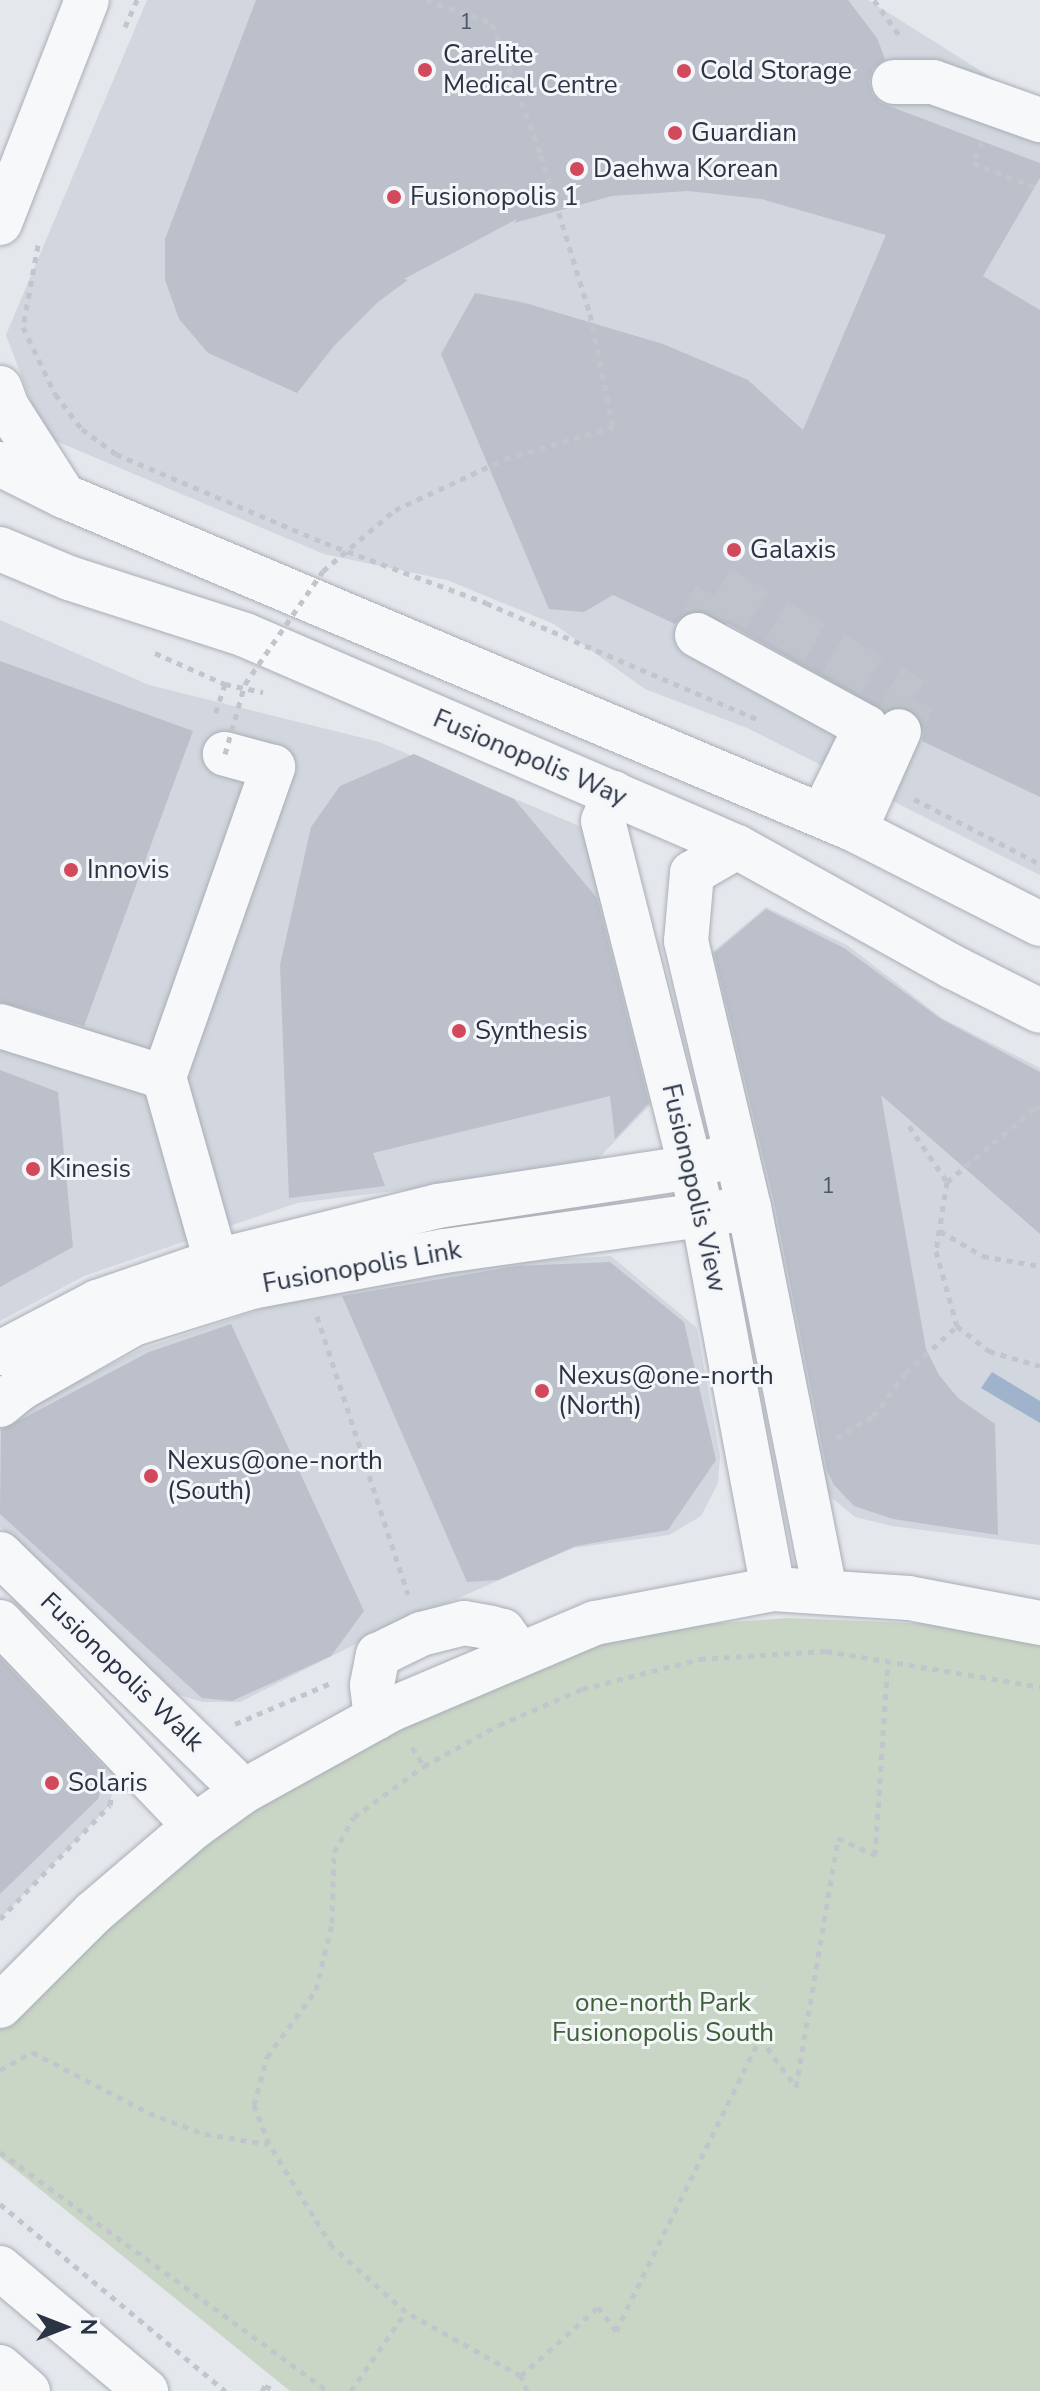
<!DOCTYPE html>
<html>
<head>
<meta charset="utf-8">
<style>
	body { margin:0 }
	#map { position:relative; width:1040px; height:2391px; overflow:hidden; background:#e4e7ec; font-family:"Nunito Sans",sans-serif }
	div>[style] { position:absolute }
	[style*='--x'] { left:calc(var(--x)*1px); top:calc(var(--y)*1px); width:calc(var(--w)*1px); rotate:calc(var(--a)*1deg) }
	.built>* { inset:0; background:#d2d6de }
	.green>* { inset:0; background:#c9d6c5 }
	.water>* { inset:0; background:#9fb4cc }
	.building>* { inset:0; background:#bbc0ca }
	.minor-tunnel>* { height:44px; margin-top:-22px; transform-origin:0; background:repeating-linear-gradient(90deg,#bfc3cb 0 44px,transparent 0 66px) }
	.path>* { height:5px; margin-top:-2.5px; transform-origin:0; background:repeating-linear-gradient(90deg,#c2c5cb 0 6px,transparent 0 12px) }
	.roads { filter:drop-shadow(0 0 2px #a9aeb7) drop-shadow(0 0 2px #a9aeb7) }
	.minor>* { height:44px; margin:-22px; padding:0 22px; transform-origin:22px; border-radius:22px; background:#f7f8fa }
	.path-bridge>* { height:5px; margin-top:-2.5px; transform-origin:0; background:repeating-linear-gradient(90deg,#c2c5cb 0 6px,transparent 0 12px) }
	.dots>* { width:22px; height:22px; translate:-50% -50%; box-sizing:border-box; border:4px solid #f4f6f9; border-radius:50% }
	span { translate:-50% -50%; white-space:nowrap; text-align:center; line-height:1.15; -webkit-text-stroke:6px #f4f6f9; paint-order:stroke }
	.number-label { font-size:22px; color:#4f5766 }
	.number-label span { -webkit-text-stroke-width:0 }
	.poi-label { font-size:26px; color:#2b3445 }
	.left { translate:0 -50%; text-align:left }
	.street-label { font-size:26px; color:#2b3445 }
	.park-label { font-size:26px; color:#3f6138 }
	.north { position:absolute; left:24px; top:2287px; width:80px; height:80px; -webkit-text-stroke:6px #f4f6f9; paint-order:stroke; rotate:90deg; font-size:22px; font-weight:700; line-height:32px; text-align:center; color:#2b3445 }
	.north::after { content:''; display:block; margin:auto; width:28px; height:36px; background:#2b3445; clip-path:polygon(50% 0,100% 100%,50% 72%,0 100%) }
</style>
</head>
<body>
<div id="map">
	<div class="built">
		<i style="clip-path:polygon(147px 0,868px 0,1040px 108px,1040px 875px,747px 728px,645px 689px,554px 624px,447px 580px,324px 554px,44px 436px,6px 335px)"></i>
		<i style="clip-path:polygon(0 620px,149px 685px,379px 742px,584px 828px,655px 1100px,590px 1167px,297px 1203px,84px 1276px,0 1321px)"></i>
		<i style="clip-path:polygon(766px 907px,847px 945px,942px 1018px,1040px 1068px,1040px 1545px,892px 1526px,855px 1517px,831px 1497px,814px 1460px,705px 958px)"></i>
		<i style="clip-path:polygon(611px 1256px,697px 1328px,720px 1456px,718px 1483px,701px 1516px,669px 1535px,573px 1548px,378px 1633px,240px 1702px,202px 1702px,176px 1694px,0 1527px,0 1421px,141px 1349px,273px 1305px,482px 1264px)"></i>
		<i style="clip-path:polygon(0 1644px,117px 1762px,110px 1805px,0 1919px)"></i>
	</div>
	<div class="green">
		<i style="clip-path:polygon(788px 1618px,957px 1625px,1040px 1636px,1040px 2391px,290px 2391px,0 2157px,0 2024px,58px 1963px,232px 1823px,384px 1729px,599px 1640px,695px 1625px)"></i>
	</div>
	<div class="water">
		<i style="clip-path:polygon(992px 1372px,1040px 1401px,1040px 1423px,981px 1388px)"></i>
	</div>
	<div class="building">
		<i style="clip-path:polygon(256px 0,848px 0,877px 38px,885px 59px,873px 69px,869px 81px,872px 94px,881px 103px,1040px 163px,1040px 178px,983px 276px,1040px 310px,1040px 797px,922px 741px,924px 728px,919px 716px,910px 709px,897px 706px,884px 711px,709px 613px,696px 610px,685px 613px,675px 624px,613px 595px,584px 612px,549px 609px,441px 354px,475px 293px,525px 303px,663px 344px,748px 380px,803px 430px,886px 235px,761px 199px,688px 191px,612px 196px,514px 223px,517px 219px,404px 279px,408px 280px,378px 302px,334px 346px,297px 393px,208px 353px,179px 319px,165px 280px,165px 239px)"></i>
		<i style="clip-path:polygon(0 661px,193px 731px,84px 1026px,0 1002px)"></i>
		<i style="clip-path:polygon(414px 754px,514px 799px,597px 898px,649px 1103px,615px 1139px,610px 1096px,373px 1153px,385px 1186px,289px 1198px,280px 965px,311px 827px,340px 786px)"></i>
		<i style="clip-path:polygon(766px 909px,844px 948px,941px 1019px,1040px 1072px,1040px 1234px,881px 1095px,926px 1349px,939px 1375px,958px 1398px,995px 1424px,998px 1535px,893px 1519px,854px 1506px,834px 1485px,827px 1471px,774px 1202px,714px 953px)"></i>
		<i style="clip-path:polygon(0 1070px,58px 1092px,73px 1247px,0 1287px)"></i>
		<i style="clip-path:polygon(610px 1262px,684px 1322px,716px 1460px,668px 1530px,576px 1546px,498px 1580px,467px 1582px,342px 1296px,516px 1266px)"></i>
		<i style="clip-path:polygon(231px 1324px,364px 1611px,331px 1656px,232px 1701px,202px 1698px,0 1514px,1px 1430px,149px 1352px)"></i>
		<i style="clip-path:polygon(0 1658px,107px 1770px,98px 1799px,0 1894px)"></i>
	</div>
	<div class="minor-tunnel">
		<i style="--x:697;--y:635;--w:52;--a:-64.9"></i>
		<i style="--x:719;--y:588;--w:224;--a:29.8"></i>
		<i style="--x:913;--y:699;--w:35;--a:114"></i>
	</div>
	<div class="path">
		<i style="--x:426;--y:0;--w:70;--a:19.2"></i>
		<i style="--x:492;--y:23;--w:141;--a:69.6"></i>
		<i style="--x:541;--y:155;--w:166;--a:72.9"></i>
		<i style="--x:590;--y:314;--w:115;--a:78.5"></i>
		<i style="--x:874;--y:0;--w:48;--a:54.3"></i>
		<i style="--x:125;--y:27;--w:30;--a:-66"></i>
		<i style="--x:982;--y:142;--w:23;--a:113"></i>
		<i style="--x:973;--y:163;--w:72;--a:21.2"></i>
		<i style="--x:38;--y:245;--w:83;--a:100.4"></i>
		<i style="--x:23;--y:327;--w:74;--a:64.5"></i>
		<i style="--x:55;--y:394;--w:44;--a:52.4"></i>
		<i style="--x:82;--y:429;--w:42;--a:36.3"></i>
		<i style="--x:116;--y:454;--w:227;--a:23.1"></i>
		<i style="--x:325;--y:543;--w:172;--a:20.4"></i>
		<i style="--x:486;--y:603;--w:294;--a:23.2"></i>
		<i style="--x:155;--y:653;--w:77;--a:23.9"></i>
		<i style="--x:225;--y:684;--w:33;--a:108"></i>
		<i style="--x:225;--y:684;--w:39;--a:12"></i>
		<i style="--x:914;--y:799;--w:142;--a:27.3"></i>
		<i style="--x:909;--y:1126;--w:68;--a:55.8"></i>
		<i style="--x:947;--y:1182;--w:70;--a:99.1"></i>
		<i style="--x:936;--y:1251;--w:78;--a:74.4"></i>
		<i style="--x:957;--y:1326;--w:41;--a:38"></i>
		<i style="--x:989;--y:1351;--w:53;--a:16.4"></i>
		<i style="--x:947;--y:1182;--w:115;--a:-40.1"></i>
		<i style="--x:1035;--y:1108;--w:5;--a:0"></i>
		<i style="--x:940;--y:1231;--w:50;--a:30.2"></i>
		<i style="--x:983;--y:1256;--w:58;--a:10"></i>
		<i style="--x:317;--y:1316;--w:293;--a:71.9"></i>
		<i style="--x:836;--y:1438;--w:43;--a:-30.7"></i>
		<i style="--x:873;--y:1416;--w:54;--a:-52.5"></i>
		<i style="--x:906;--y:1373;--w:69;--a:-42.7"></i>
		<i style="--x:235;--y:1724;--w:107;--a:-23.2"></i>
		<i style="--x:412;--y:1747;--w:22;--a:58"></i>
		<i style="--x:0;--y:1919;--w:158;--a:-46"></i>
		<i style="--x:110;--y:1805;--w:6;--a:-81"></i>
		<i style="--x:0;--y:2070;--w:37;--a:-29"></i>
		<i style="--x:32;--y:2052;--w:132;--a:27.5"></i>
		<i style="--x:149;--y:2113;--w:60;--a:20.6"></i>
		<i style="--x:205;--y:2134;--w:64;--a:9"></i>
		<i style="--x:0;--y:2152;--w:406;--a:36.1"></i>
		<i style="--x:0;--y:2204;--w:293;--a:39.7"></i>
		<i style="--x:521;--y:2376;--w:103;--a:-41.9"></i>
		<i style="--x:598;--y:2307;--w:30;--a:53"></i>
		<i style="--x:616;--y:2331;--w:326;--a:-63.8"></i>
		<i style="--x:760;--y:2038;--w:61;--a:53.7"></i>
		<i style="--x:796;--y:2087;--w:253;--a:-80.4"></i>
		<i style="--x:838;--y:1838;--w:41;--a:24.7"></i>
		<i style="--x:875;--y:1855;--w:195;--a:-86.2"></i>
		<i style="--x:262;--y:2391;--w:6;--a:-59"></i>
		<i style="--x:265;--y:2386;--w:12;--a:24"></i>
		<i style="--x:351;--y:2391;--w:96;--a:-55.2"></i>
		<i style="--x:527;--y:2391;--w:16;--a:-112"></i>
		<i style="--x:521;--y:2376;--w:132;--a:-150.9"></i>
		<i style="--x:406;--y:2312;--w:99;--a:-138.3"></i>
		<i style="--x:332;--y:2246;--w:120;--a:-121.7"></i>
		<i style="--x:269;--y:2144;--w:42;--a:-111"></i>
		<i style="--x:254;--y:2105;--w:50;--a:-74.8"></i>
		<i style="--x:267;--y:2057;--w:83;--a:-53.8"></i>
		<i style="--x:316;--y:1990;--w:69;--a:-76.6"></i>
		<i style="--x:332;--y:1923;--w:71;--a:-88.4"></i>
		<i style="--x:334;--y:1852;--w:40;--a:-60.3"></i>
		<i style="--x:354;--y:1817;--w:87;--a:-36.1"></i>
		<i style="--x:424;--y:1766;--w:85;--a:-28.7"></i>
		<i style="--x:499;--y:1725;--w:90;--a:-23.4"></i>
		<i style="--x:582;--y:1689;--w:122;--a:-14.3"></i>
		<i style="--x:700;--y:1659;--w:126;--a:-3.6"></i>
		<i style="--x:826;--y:1651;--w:217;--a:9.5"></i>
	</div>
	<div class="roads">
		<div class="minor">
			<i style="--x:894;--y:82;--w:39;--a:0"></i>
			<i style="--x:933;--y:82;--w:114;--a:19.6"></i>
			<i style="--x:0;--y:223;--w:239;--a:-68.7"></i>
			<i style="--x:0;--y:388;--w:20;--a:70"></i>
			<i style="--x:7;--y:407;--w:102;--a:57.4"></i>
			<i style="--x:0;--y:464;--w:72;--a:26.6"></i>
			<i style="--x:64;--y:496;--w:859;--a:22.89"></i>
			<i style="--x:855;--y:830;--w:208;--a:26.9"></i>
			<i style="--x:0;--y:549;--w:75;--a:22.8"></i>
			<i style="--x:69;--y:578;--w:185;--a:17.9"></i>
			<i style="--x:245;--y:635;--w:536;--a:23.31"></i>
			<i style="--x:737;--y:847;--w:247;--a:29.1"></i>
			<i style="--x:953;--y:967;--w:97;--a:26.8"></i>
			<i style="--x:697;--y:635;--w:192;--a:28.6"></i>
			<i style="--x:866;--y:727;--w:99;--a:116.3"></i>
			<i style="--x:614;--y:793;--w:30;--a:111"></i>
			<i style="--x:603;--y:821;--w:406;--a:75.8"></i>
			<i style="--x:703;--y:1215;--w:380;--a:79.4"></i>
			<i style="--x:855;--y:830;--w:108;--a:-66"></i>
			<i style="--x:737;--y:847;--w:52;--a:150"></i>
			<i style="--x:692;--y:873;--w:68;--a:95"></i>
			<i style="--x:686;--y:941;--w:273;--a:76.7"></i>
			<i style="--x:749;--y:1207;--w:391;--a:78.8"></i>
			<i style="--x:0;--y:1026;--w:172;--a:17.3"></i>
			<i style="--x:164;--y:1077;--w:329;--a:-70.6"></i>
			<i style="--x:273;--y:767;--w:50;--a:-164.8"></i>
			<i style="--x:164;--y:1077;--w:191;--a:74.2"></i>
			<i style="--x:0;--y:1353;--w:110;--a:-27.7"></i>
			<i style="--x:97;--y:1302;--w:126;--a:-19"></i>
			<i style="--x:216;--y:1261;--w:229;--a:-13.9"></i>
			<i style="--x:438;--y:1206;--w:257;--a:-8.7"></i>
			<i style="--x:692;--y:1167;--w:28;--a:-17"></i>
			<i style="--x:0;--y:1405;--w:27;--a:-39"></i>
			<i style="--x:21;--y:1388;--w:129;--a:-29.7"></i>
			<i style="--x:133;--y:1324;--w:125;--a:-17.3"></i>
			<i style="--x:252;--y:1287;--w:196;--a:-10.6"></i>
			<i style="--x:445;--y:1251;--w:289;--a:-8"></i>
			<i style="--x:0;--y:1554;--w:340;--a:44.2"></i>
			<i style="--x:0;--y:1622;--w:282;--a:46.3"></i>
			<i style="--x:376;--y:1718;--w:33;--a:-97"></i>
			<i style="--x:372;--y:1685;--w:31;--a:-79"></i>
			<i style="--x:378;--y:1655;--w:48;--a:-26"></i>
			<i style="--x:421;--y:1634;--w:44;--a:-14.3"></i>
			<i style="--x:464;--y:1623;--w:27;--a:10"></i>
			<i style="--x:491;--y:1628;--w:12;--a:14"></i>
			<i style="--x:503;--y:1631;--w:28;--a:55"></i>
			<i style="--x:0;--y:2006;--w:132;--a:-45"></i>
			<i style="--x:93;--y:1913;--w:134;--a:-40.5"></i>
			<i style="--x:195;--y:1826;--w:60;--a:-35.5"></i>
			<i style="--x:244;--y:1791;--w:167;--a:-29"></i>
			<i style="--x:390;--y:1710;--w:223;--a:-23"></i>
			<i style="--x:595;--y:1623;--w:181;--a:-10.8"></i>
			<i style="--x:773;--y:1589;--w:136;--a:3.8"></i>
			<i style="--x:909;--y:1598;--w:133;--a:10.8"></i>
			<i style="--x:0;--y:2268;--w:191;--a:40.1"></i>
			<i style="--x:0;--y:2367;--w:37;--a:41"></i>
		</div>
	</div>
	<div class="path-bridge">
		<i style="--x:225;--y:754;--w:73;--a:-74.1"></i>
		<i style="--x:245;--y:684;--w:137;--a:-55.4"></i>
		<i style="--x:323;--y:571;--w:94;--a:-40.3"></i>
		<i style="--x:395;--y:510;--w:121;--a:-24.9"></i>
		<i style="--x:505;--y:459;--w:113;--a:-16.5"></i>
	</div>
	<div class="dots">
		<i style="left:425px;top:70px;background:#d1495b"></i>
		<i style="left:684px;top:71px;background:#d1495b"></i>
		<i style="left:675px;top:133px;background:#d1495b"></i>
		<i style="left:577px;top:169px;background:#d1495b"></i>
		<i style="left:394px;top:197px;background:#d1495b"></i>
		<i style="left:734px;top:550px;background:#d1495b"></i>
		<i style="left:71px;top:870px;background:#d1495b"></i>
		<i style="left:459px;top:1031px;background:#d1495b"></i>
		<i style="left:33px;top:1169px;background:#d1495b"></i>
		<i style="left:542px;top:1391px;background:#d1495b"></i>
		<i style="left:151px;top:1476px;background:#d1495b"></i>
		<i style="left:52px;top:1783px;background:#d1495b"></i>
	</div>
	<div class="number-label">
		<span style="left:466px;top:23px">1</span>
		<span style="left:828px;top:1187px">1</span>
	</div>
	<div class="poi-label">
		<span class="left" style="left:443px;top:70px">Carelite<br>Medical Centre</span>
		<span class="left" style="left:700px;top:71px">Cold Storage</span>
		<span class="left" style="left:691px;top:133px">Guardian</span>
		<span class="left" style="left:593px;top:169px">Daehwa Korean</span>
		<span class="left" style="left:410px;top:197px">Fusionopolis 1</span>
		<span class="left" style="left:750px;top:550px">Galaxis</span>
		<span class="left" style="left:87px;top:870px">Innovis</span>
		<span class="left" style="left:475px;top:1031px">Synthesis</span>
		<span class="left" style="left:49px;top:1169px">Kinesis</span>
		<span class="left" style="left:558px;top:1391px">Nexus@one-north<br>(North)</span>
		<span class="left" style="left:167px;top:1476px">Nexus@one-north<br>(South)</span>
		<span class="left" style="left:68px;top:1783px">Solaris</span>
	</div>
	<div class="street-label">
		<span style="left:530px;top:758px;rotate:23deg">Fusionopolis Way</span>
		<span style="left:694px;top:1188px;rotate:77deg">Fusionopolis View</span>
		<span style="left:362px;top:1267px;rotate:-10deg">Fusionopolis Link</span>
		<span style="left:122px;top:1672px;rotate:44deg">Fusionopolis Walk</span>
	</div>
	<div class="park-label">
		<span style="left:663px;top:2018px">one-north Park<br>Fusionopolis South</span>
	</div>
	<div class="north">N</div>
</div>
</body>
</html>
